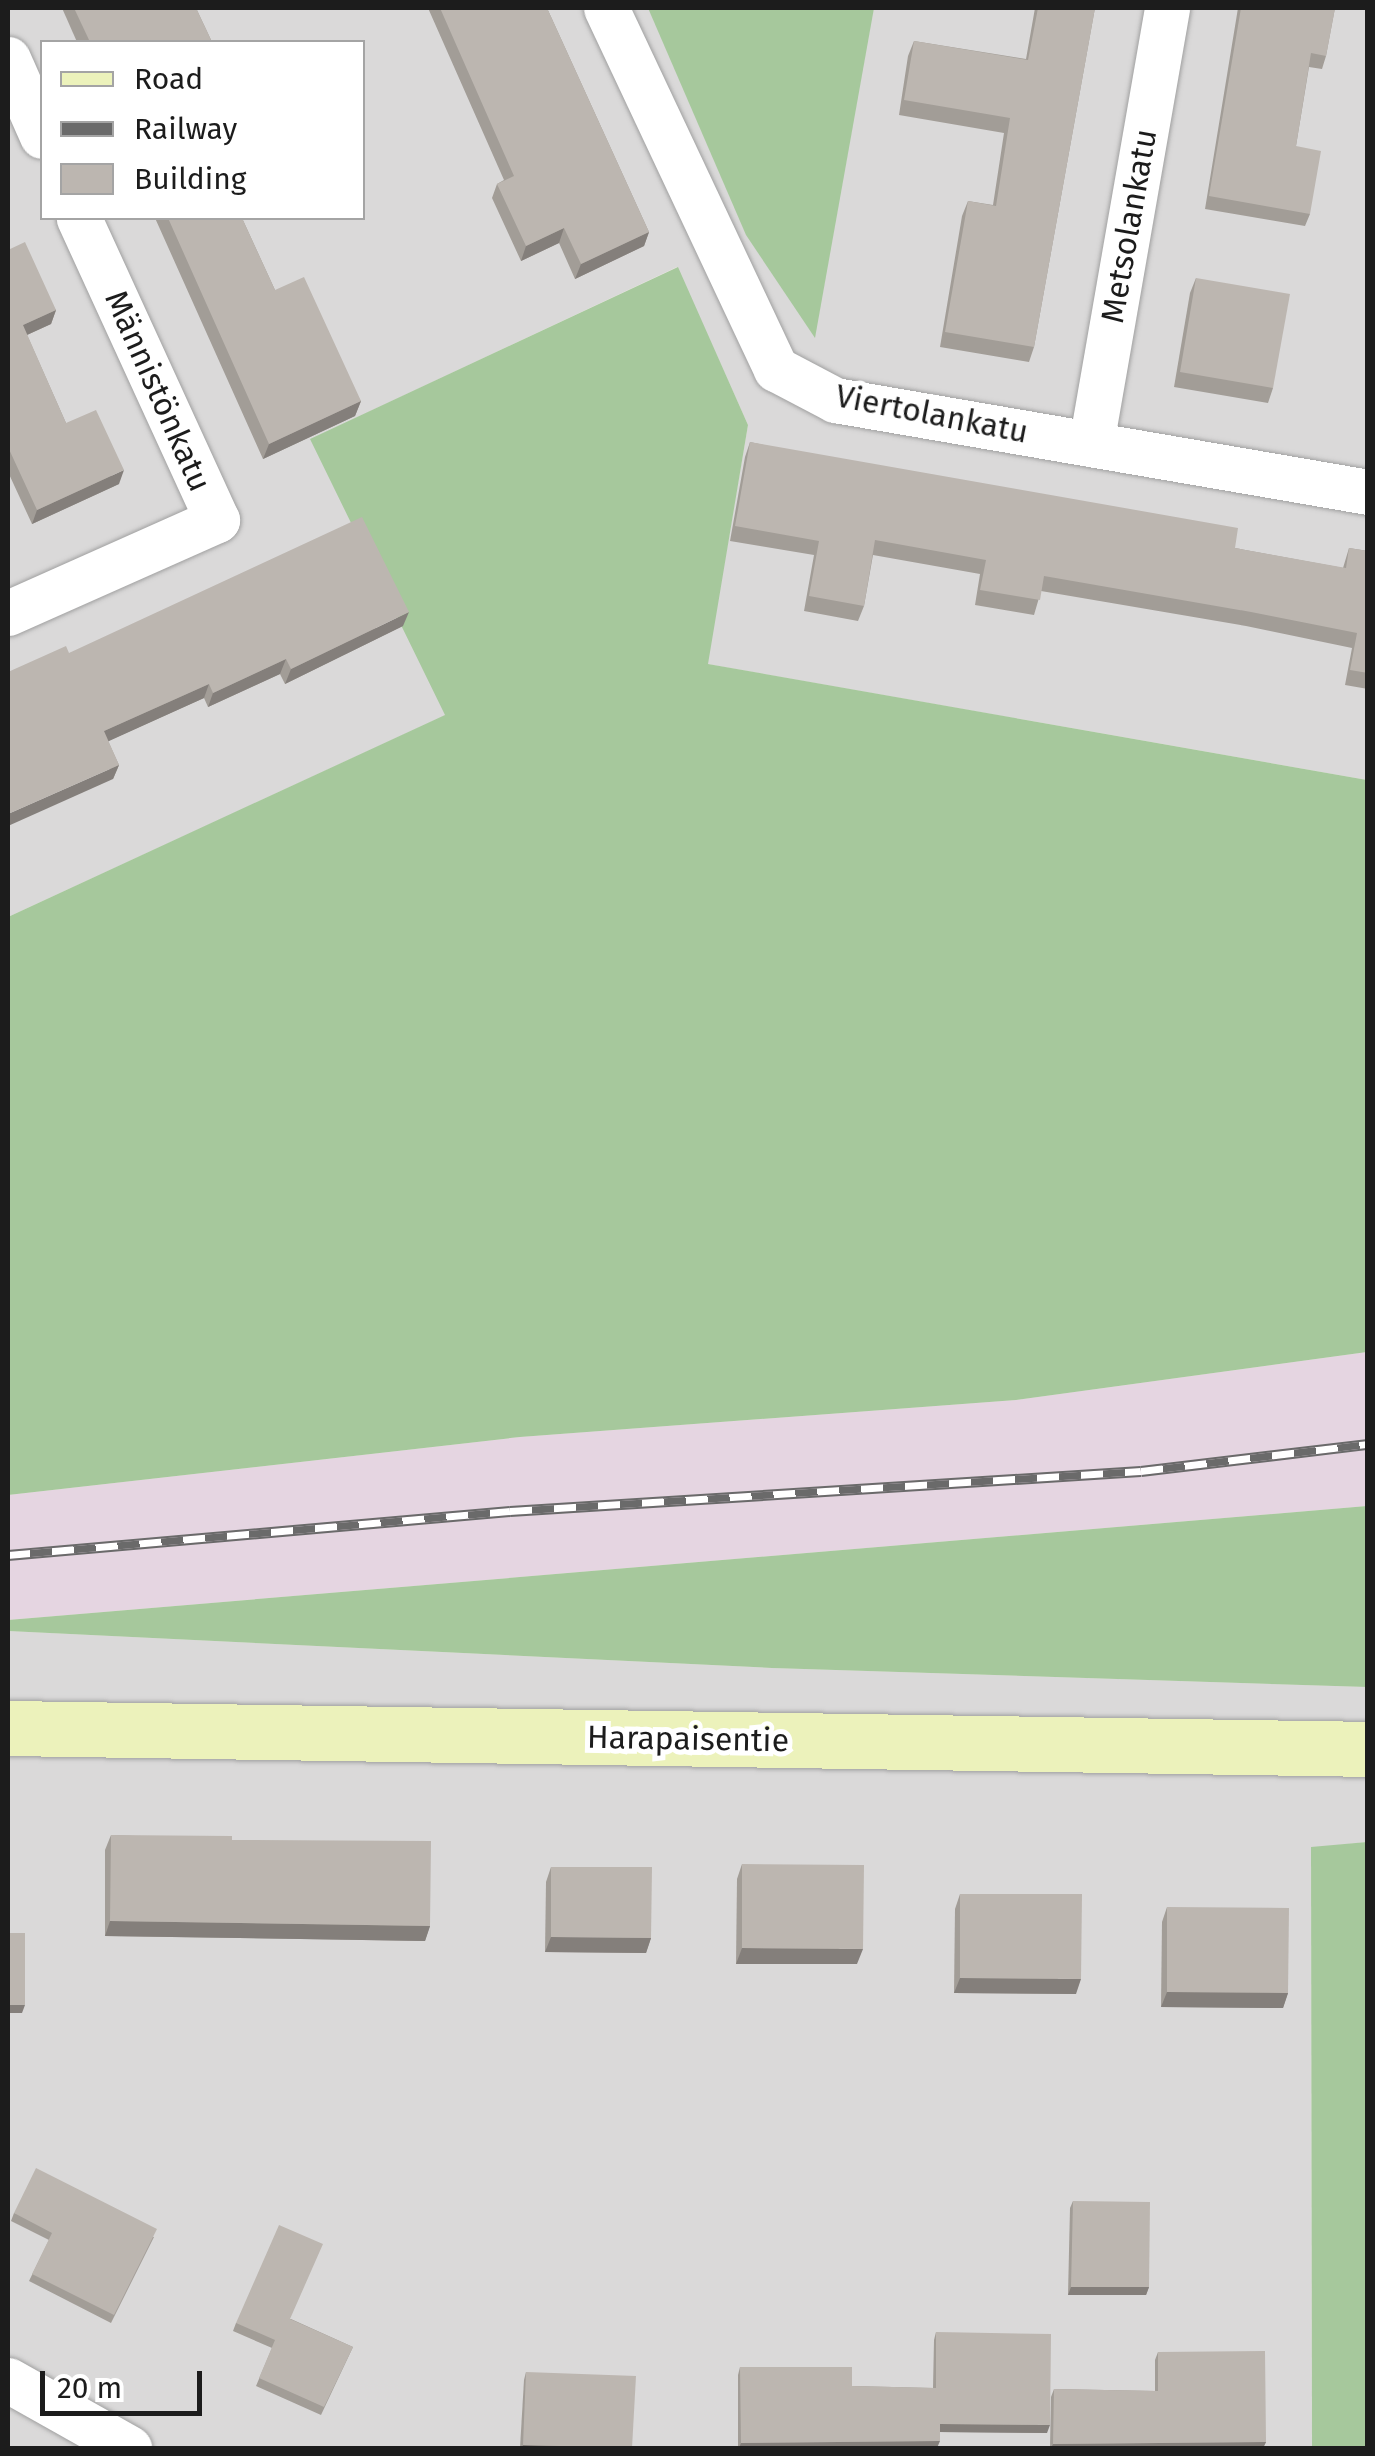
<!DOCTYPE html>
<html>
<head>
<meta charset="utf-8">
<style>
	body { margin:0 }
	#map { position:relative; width:1375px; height:2456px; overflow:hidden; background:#eceae3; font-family:"Fira Sans",sans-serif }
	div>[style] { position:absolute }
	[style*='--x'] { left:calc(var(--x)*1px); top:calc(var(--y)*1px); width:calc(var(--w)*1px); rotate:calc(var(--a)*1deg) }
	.residential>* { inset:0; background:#dad9d9 }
	.industrial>* { inset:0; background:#e5d5e1 }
	.forest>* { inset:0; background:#a6c89c }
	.roads { filter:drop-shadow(0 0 2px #a0a0a0) drop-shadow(0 0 2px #a0a0a0) }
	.street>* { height:45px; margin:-22.5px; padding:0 22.5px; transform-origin:22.5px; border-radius:22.5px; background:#fff }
	.secondary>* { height:55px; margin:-27.5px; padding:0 27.5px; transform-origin:27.5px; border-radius:27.5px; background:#ecf2bb }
	.rail>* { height:11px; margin-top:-5.5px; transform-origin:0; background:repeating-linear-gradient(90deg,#fff 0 22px,#6a6a6a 0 44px); box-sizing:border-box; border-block:2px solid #6a6a6a }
	.wall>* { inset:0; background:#a29d97 }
	.shaded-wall>* { inset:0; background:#847f7b }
	.building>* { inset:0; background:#bcb6b0 }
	span { translate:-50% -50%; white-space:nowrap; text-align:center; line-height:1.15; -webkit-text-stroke:10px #fff; paint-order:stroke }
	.street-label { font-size:32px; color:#1c1c1c }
	.frame { position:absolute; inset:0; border:10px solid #1c1c1c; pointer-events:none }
	.legend { position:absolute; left:40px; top:40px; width:325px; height:180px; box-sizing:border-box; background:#fff; border:2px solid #a4a4a4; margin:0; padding:12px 18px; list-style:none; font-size:30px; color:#1c1c1c }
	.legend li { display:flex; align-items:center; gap:20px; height:50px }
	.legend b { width:50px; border:2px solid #a4a4a4 }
	.scale { position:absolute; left:40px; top:2371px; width:162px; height:45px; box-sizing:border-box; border:5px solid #1c1c1c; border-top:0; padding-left:12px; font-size:30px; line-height:35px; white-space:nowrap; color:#1c1c1c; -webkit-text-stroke:8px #fff; paint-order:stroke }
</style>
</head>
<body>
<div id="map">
	<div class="residential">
		<i style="clip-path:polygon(evenodd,8px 8px,1367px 8px,1367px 780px,707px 664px,748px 425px,677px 267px,311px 439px,446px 715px,8px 917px,8px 8px,42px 42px,362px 42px,362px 218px,42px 218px,42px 42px)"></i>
		<i style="clip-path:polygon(8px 1631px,772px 1668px,1367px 1687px,1367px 1842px,1311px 1848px,1312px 2448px,8px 2448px)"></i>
	</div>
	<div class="industrial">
		<i style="clip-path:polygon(1367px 1352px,1367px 1506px,8px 1620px,8px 1495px,520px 1437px,1016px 1400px)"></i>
	</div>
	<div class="forest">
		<i style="clip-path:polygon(648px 8px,874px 8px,815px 338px,746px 235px)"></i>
		<i style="clip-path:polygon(678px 267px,748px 425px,708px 664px,1367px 780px,1367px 1352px,1016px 1400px,520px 1437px,8px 1495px,8px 917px,445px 715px,310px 439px)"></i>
		<i style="clip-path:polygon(1367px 1506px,1367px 1687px,772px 1668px,8px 1631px,8px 1620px)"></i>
		<i style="clip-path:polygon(1367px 1842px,1367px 2448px,1312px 2448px,1311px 1847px)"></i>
	</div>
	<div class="roads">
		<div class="street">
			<i style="--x:606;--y:8;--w:399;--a:64.8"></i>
			<i style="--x:776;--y:369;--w:67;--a:27.7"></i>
			<i style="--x:835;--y:400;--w:541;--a:9.79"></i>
			<i style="--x:8;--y:59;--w:84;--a:66.2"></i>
			<i style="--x:1091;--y:444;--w:443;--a:-80.1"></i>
			<i style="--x:8;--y:613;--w:229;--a:-24"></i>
			<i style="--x:217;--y:520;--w:332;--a:-114.6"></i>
			<i style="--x:8;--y:2380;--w:139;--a:29.3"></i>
		</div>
		<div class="secondary">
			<i style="--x:8;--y:1728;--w:1360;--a:0.88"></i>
		</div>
	</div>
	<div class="rail">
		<i style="--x:8;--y:1555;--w:504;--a:-5.01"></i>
		<i style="--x:510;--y:1511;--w:632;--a:-3.63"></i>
		<i style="--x:1141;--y:1471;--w:229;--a:-6.8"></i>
	</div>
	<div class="wall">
		<i style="clip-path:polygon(62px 8px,196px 8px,212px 42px,77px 42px)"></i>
		<i style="clip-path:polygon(428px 8px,547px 8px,649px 232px,644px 246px,575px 279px,559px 243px,521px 261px,492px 198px,497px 184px,504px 180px)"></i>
		<i style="clip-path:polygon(1035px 8px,1095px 8px,1034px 347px,1029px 362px,940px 347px,962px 216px,968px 201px,993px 205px,1004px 133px,899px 115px,908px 56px,914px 41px,1026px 59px)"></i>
		<i style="clip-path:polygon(1238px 8px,1335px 8px,1326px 56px,1322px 69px,1309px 67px,1296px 146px,1310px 214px,1305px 226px,1205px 209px)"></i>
		<i style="clip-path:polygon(155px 218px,242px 218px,275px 290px,361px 401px,355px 416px,263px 459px)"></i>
		<i style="clip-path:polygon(8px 250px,56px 310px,51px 324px,27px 335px,66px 423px,119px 484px,32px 524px,8px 472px)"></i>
		<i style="clip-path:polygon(1196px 278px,1273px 388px,1268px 403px,1174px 387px,1190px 293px)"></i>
		<i style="clip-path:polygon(750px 442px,1235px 548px,1343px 568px,1349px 548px,1368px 551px,1368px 689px,1345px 685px,1352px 648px,1246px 626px,1041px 591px,1034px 615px,975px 605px,980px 574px,873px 555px,864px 606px,858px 621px,804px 611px,814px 555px,730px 541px,745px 457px)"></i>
		<i style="clip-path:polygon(403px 626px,285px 684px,280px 674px,208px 707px,204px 698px,108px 741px,119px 765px,113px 779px,69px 653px)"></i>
		<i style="clip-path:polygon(111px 1835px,232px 1840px,430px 1926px,425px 1941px,105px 1936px,105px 1850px)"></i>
		<i style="clip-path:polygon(742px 1864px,857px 1964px,736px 1964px,737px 1879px)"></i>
		<i style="clip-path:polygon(551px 1867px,651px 1938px,646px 1953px,545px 1952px,546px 1882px)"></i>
		<i style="clip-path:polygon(960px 1894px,1076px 1994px,954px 1993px,955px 1909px)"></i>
		<i style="clip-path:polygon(1167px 1907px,1288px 1993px,1283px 2008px,1161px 2007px,1162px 1922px)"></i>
		<i style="clip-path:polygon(1073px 2201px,1149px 2287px,1146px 2295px,1068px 2295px,1070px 2208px)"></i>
		<i style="clip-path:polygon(14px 2213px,154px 2237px,111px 2323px,29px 2281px,49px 2240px,11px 2221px)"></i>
		<i style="clip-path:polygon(291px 2319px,353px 2347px,321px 2415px,256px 2386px,272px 2348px,233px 2331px,236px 2323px)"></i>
		<i style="clip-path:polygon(936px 2332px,1047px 2433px,940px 2432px,937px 2448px,738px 2448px,738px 2375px,740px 2367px,852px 2386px,933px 2388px,934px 2340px)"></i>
		<i style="clip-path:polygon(1158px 2352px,1266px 2442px,1263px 2448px,1050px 2448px,1051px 2397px,1054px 2389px,1155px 2391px,1155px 2360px)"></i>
		<i style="clip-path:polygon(526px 2372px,632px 2448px,520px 2448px,524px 2380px)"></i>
	</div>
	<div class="shaded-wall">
		<i style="clip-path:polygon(564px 228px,559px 243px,521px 261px,526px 246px)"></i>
		<i style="clip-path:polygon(649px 232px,644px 246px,575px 279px,581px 264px)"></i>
		<i style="clip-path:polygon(56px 310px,51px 324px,18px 339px,23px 325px)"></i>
		<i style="clip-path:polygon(361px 401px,355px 416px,263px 459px,269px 444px)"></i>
		<i style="clip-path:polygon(124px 470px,119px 484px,32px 524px,37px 510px)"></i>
		<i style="clip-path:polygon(409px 612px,403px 626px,285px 684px,291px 669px)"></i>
		<i style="clip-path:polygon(286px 659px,280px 674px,208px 707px,213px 693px)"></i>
		<i style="clip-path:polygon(209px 684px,204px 698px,98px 746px,104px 731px)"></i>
		<i style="clip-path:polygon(119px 765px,113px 779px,8px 826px,8px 814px)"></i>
		<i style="clip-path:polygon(110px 1921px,430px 1926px,425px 1941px,105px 1936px)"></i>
		<i style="clip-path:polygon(551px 1937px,651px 1938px,646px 1953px,545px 1952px)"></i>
		<i style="clip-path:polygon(742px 1948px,863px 1949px,857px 1964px,736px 1964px)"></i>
		<i style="clip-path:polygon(960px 1978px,1081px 1979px,1076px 1994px,954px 1993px)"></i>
		<i style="clip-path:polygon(1167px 1992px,1288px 1993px,1283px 2008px,1161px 2007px)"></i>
		<i style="clip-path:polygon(8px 2005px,25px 2005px,22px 2013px,8px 2013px)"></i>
		<i style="clip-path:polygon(1071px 2287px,1149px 2287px,1146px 2295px,1068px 2295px)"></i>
		<i style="clip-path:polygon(940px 2424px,1050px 2425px,1047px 2433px,937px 2432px)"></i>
		<i style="clip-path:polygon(940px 2441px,937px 2448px,739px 2448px,741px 2443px)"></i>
		<i style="clip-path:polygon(1266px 2442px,1263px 2448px,1051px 2448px,1053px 2444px)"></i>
		<i style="clip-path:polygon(523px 2445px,600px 2448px,522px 2448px)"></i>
	</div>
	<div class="building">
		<i style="clip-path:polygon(74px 8px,196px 8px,212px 42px,90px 42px)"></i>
		<i style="clip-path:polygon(440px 8px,547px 8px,649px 232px,581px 264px,564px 228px,526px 246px,497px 184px,514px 176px)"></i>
		<i style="clip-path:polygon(1038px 8px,1095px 8px,1034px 347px,945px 332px,968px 201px,996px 206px,1010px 118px,904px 100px,914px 41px,1028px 60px)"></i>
		<i style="clip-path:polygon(1241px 8px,1335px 8px,1326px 56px,1311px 53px,1296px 146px,1321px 151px,1310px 214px,1209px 196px)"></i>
		<i style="clip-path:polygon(168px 218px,242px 218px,275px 290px,304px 277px,361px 401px,269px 444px)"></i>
		<i style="clip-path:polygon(25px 242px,56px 310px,23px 325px,66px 423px,96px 410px,124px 470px,37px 510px,8px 447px,8px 250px)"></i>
		<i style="clip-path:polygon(1196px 278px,1290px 294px,1273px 388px,1180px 372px)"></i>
		<i style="clip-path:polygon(750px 442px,1238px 528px,1235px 548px,1346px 568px,1349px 548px,1368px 551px,1368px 673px,1350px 670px,1357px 633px,1251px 612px,1044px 576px,1040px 600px,980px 590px,986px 560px,875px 540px,864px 606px,809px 596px,819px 541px,735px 526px)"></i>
		<i style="clip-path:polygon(362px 517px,409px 612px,291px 669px,286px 659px,213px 693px,209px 684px,104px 731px,119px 765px,8px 814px,8px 672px,66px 646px,69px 653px)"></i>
		<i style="clip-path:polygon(111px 1835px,232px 1836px,232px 1840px,431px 1841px,430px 1926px,110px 1921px)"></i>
		<i style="clip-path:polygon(742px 1864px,864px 1865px,863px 1949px,742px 1948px)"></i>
		<i style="clip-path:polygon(551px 1867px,652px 1867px,651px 1938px,551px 1937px)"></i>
		<i style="clip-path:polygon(960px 1894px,1082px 1894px,1081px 1979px,960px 1978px)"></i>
		<i style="clip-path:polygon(1167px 1907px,1289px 1908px,1288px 1993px,1167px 1992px)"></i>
		<i style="clip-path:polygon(8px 1933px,25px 1933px,25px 2005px,8px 2005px)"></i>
		<i style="clip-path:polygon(36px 2168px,157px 2229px,114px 2315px,32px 2274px,52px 2233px,14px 2213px)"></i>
		<i style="clip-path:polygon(1073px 2201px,1150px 2202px,1149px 2287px,1071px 2287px)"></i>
		<i style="clip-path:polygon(279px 2225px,323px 2244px,290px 2319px,353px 2347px,324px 2407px,259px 2378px,275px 2340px,236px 2323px)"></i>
		<i style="clip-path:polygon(936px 2332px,1051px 2334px,1050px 2425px,940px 2424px,940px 2441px,741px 2443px,740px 2367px,852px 2367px,852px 2386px,936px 2388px)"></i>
		<i style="clip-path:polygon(1265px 2351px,1266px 2442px,1053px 2444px,1054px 2389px,1158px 2391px,1158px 2352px)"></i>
		<i style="clip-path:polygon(526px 2372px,636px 2376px,632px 2448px,523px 2445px)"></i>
	</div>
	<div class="street-label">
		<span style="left:1129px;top:226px;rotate:-80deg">Metsolankatu</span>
		<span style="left:158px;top:391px;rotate:66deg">Männistönkatu</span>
		<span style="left:932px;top:414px;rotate:11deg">Viertolankatu</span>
		<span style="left:688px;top:1739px;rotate:1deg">Harapaisentie</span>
	</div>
	<div class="frame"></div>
	<ul class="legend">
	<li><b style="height:12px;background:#ecf2bb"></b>Road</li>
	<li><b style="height:12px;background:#6a6a6a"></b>Railway</li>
	<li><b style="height:28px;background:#bcb6b0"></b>Building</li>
	</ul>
	<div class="scale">20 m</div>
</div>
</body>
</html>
